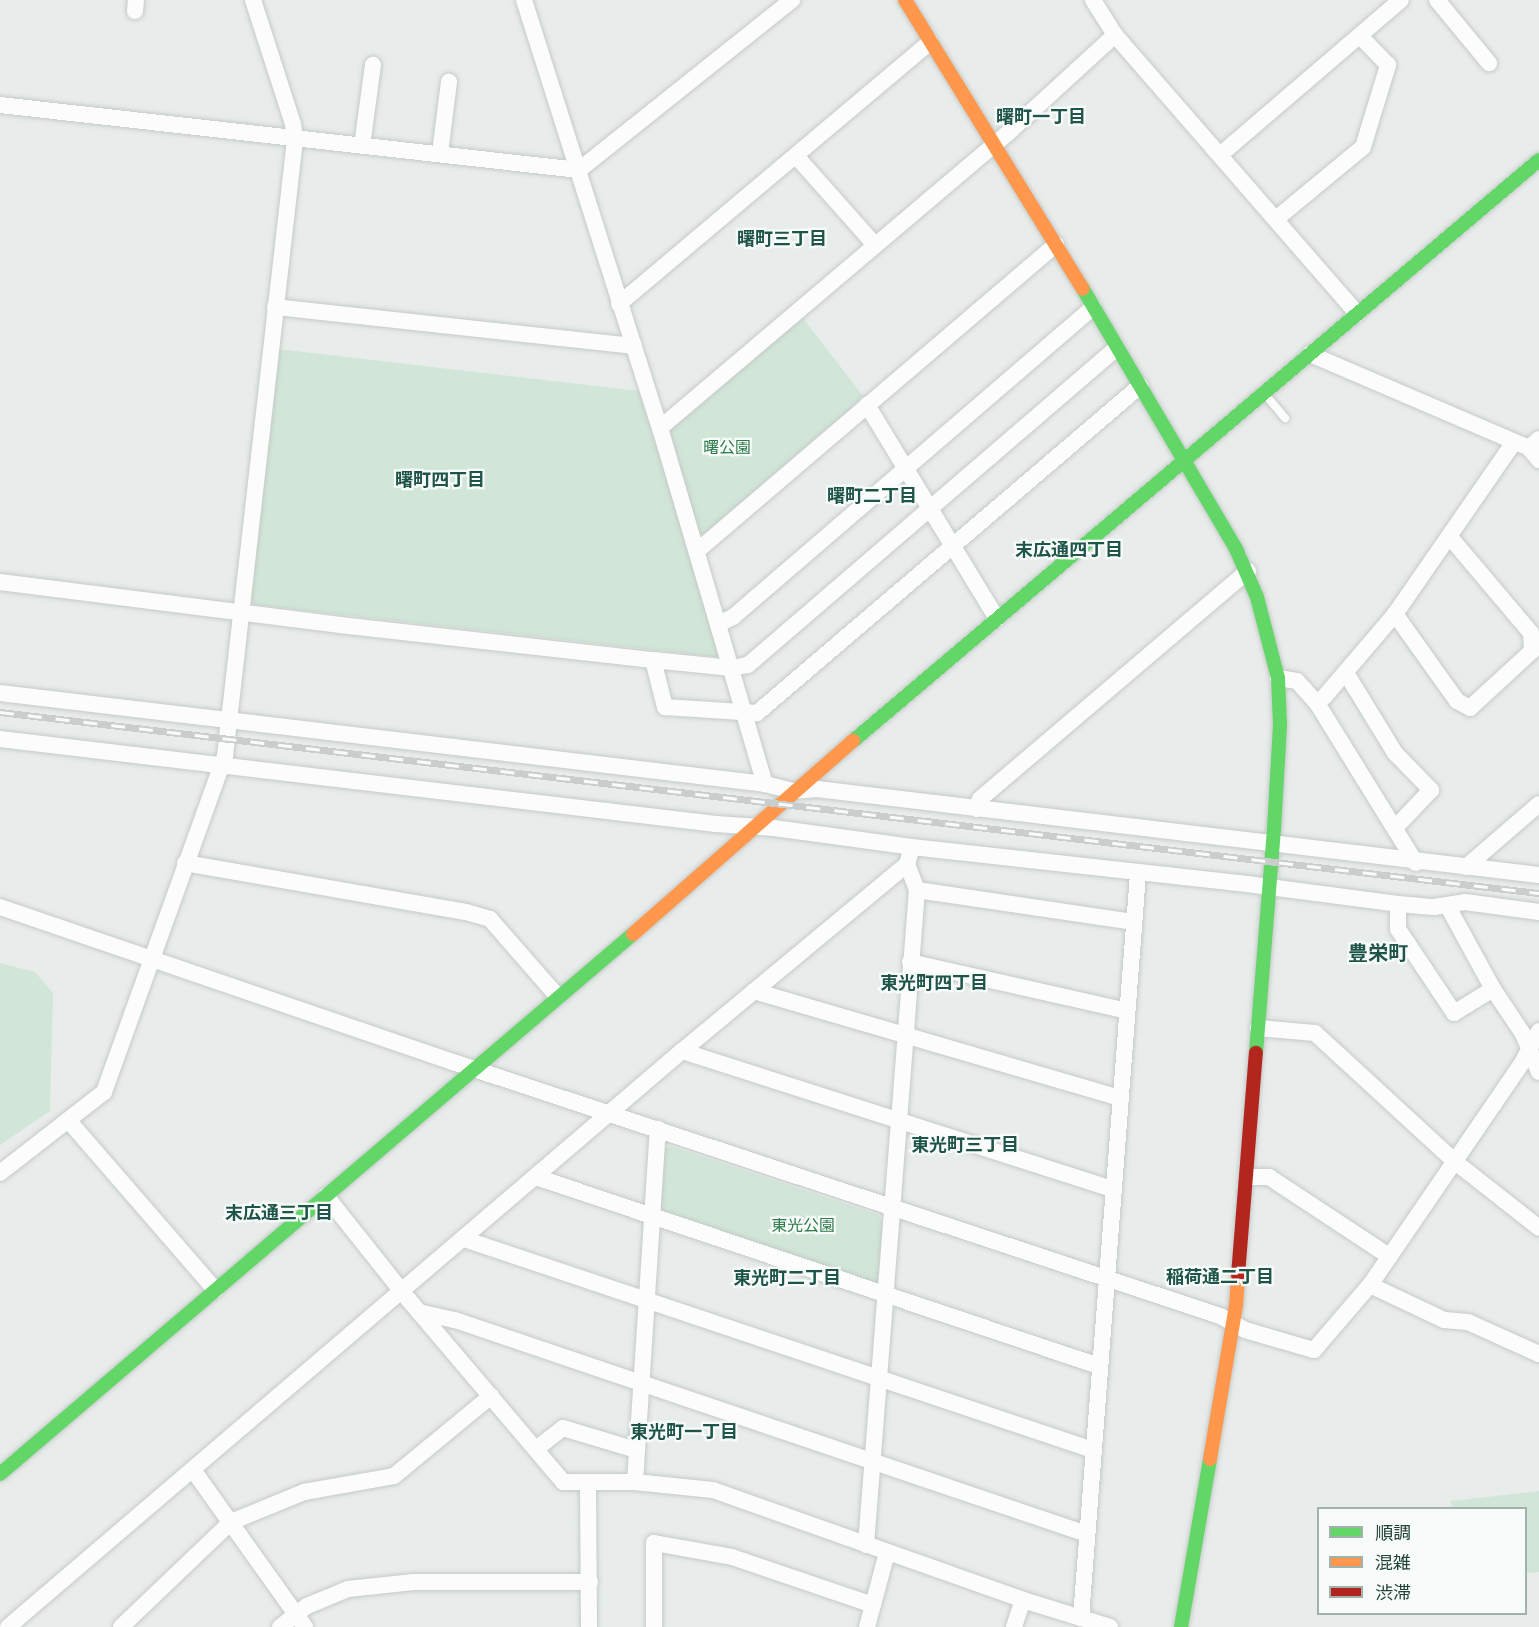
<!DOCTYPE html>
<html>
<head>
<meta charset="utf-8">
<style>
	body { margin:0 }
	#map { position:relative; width:1539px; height:1627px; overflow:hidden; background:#e8edeb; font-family:Poppins,"Noto Sans JP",sans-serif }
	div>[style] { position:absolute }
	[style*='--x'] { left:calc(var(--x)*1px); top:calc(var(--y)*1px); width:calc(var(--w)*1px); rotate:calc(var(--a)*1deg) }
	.green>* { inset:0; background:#d1e6d8 }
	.roads { filter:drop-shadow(0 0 2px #c5cac8) drop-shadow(0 0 2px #c5cac8) }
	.lane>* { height:8px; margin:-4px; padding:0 4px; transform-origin:4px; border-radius:4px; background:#fcfcfc }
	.street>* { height:16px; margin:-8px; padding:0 8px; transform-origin:8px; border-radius:8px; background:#fcfcfc }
	.fast>* { height:14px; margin:-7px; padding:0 7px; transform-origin:7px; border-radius:7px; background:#63d668 }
	.slow>* { height:14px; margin:-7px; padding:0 7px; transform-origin:7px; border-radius:7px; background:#ff974d }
	.jam>* { height:14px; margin:-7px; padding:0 7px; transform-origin:7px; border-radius:7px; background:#b3261e }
	.rail>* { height:7px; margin-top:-3.5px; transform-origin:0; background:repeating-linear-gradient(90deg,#f7fbf9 0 14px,#c9cdcc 0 28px); box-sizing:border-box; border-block:2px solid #c9cdcc }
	span { translate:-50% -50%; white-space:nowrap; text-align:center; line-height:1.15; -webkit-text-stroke:4.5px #f7fbf9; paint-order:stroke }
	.park-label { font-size:16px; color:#2d7a4b }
	.neighbourhood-label { font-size:18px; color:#1f5548; font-weight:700 }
	.quarter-label { font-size:20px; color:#1f5548; font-weight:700 }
	.legend { position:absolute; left:1317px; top:1507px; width:210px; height:108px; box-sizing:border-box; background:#f7fbf9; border:2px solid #a3b1ad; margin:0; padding:8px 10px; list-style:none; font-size:18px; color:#24423a }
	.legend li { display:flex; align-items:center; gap:12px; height:30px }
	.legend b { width:30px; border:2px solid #a3b1ad }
</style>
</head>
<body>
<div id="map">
	<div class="green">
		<i style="clip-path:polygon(802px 317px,864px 397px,706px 534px,699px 534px,669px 438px,671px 429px)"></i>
		<i style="clip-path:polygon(278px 349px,639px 391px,721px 652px,716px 657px,255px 605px,250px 598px)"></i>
		<i style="clip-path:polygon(0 963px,35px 972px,53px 993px,50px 1111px,0 1145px)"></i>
		<i style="clip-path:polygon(670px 1146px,878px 1215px,883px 1222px,879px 1281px,873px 1285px,667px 1217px,660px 1209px,663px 1150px)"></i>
		<i style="clip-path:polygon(1539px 1491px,1539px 1572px,1526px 1573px,1526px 1508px,1452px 1508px,1451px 1501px)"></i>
	</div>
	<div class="roads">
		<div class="lane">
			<i style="--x:1264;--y:393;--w:33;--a:50"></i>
		</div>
		<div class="street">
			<i style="--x:524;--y:0;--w:449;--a:72.4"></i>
			<i style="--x:660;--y:428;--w:371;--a:73.6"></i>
			<i style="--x:1093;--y:0;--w:41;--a:57.8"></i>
			<i style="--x:1115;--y:35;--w:369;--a:49"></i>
			<i style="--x:1437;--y:0;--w:82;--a:50.5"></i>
			<i style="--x:135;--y:11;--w:11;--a:-85"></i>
			<i style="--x:0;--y:105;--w:583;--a:6.41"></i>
			<i style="--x:579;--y:170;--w:273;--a:-38.6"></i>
			<i style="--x:362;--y:146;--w:82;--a:-82.3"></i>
			<i style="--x:440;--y:153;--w:72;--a:-82.8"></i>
			<i style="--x:1220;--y:155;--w:238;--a:-40.6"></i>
			<i style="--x:796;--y:156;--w:119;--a:48.4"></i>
			<i style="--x:1276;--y:219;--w:113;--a:-39.6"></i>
			<i style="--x:1363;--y:147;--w:86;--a:-73"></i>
			<i style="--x:1388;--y:65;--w:40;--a:-134"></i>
			<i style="--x:619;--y:304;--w:407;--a:-40.1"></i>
			<i style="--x:275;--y:307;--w:361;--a:6.2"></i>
			<i style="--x:1310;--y:354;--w:238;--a:23.2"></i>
			<i style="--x:1529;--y:448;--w:13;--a:-42"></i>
			<i style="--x:867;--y:405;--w:250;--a:58.7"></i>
			<i style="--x:660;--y:428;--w:456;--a:-40.3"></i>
			<i style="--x:1008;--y:133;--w:145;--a:-42.5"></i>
			<i style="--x:1529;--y:448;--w:16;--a:50"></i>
			<i style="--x:697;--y:551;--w:472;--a:-40.5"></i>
			<i style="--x:0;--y:582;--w:343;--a:7.2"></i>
			<i style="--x:340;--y:625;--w:315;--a:6.4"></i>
			<i style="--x:653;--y:660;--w:79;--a:5.8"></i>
			<i style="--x:732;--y:668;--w:16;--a:-11"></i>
			<i style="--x:748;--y:665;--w:486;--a:-40.7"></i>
			<i style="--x:1395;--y:614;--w:107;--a:54.5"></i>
			<i style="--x:1457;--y:701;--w:15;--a:28"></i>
			<i style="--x:1470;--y:708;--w:84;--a:-42.6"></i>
			<i style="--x:1532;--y:651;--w:18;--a:-93"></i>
			<i style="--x:1531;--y:633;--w:127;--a:-130.2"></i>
			<i style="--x:719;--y:624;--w:16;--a:-27"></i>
			<i style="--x:733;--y:617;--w:475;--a:-40.7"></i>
			<i style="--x:653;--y:660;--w:49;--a:75.7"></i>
			<i style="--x:665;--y:707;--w:92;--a:3.7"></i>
			<i style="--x:757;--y:713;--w:504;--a:-40.49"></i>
			<i style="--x:1346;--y:673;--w:94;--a:58.5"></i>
			<i style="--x:1395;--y:753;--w:52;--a:45.8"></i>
			<i style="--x:1431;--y:790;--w:52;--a:133.5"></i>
			<i style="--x:1278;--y:678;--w:19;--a:9"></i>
			<i style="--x:1297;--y:681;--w:30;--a:48"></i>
			<i style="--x:1317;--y:703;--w:11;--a:-41"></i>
			<i style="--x:1325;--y:696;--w:108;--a:-49.5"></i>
			<i style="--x:1395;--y:614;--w:209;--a:-55.3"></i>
			<i style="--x:0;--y:693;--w:770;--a:6.78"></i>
			<i style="--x:765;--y:784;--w:30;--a:14"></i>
			<i style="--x:794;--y:791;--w:23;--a:-5"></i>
			<i style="--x:817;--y:789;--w:727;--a:6.79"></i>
			<i style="--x:1317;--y:703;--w:188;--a:58.3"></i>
			<i style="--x:0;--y:739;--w:721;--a:6.77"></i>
			<i style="--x:716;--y:824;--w:58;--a:3.9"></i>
			<i style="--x:774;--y:828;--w:139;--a:7.8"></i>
			<i style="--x:912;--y:847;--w:344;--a:6.3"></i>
			<i style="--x:1254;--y:885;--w:145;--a:7.5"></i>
			<i style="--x:1398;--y:904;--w:36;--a:5"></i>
			<i style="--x:1434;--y:907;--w:31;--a:-9"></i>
			<i style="--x:1465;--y:902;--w:75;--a:7.7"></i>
			<i style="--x:977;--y:809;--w:10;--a:-73"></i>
			<i style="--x:980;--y:799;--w:352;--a:-40.4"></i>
			<i style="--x:185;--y:863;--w:285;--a:9.9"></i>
			<i style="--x:466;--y:912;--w:25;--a:16"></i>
			<i style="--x:490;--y:919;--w:103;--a:48.9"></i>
			<i style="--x:1466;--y:867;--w:96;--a:-40.8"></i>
			<i style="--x:917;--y:890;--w:218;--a:8.4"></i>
			<i style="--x:1398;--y:904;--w:25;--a:90"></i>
			<i style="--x:1398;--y:929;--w:101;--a:56.3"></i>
			<i style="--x:1454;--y:1013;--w:46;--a:-31.6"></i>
			<i style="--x:1447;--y:905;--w:96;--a:61.3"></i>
			<i style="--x:1493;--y:989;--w:54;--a:56.3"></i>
			<i style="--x:1523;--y:1034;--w:41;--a:67.2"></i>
			<i style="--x:0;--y:907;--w:482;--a:18.9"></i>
			<i style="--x:456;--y:1063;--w:805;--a:18.32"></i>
			<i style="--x:1220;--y:1316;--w:29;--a:29"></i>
			<i style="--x:1245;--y:1330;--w:72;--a:16.2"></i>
			<i style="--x:1314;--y:1350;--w:86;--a:-49.3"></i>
			<i style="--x:1370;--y:1285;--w:269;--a:-55.6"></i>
			<i style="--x:1522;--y:1063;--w:36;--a:-62"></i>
			<i style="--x:910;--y:962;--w:222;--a:12.7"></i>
			<i style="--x:754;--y:991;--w:380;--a:16.3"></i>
			<i style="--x:1258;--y:1028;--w:57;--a:5"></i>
			<i style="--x:1315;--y:1033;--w:189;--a:42.6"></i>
			<i style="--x:1454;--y:1161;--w:108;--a:38.2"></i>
			<i style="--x:682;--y:1051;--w:453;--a:17.8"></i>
			<i style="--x:68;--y:1120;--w:225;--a:49.1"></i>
			<i style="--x:0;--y:1173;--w:132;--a:-37.9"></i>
			<i style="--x:104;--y:1092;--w:357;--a:-70.2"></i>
			<i style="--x:225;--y:756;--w:620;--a:-83.52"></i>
			<i style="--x:295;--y:140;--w:16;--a:-97"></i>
			<i style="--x:293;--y:124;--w:130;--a:-107.9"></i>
			<i style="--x:536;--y:1177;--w:594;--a:18.56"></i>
			<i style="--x:1247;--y:1177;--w:22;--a:0"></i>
			<i style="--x:1269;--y:1177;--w:144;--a:33.4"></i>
			<i style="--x:326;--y:1196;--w:132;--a:51.5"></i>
			<i style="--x:408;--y:1299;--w:240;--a:49.7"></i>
			<i style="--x:563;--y:1482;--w:72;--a:0"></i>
			<i style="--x:635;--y:1482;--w:78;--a:5.9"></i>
			<i style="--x:713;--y:1490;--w:329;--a:19.5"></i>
			<i style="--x:1023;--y:1600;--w:91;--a:17.2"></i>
			<i style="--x:464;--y:1239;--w:663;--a:18.54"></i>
			<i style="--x:1370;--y:1285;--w:82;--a:25.3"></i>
			<i style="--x:1444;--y:1320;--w:24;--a:5"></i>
			<i style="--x:1468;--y:1322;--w:78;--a:24.3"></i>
			<i style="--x:419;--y:1312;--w:37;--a:13"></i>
			<i style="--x:455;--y:1320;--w:667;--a:18.71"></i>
			<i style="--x:536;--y:1449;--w:34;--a:-38"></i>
			<i style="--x:563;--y:1428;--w:76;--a:16.8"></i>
			<i style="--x:193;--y:1470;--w:193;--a:54.5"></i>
			<i style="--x:635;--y:1482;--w:354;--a:-86.3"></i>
			<i style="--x:588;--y:1484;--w:143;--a:89.6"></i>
			<i style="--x:866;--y:1545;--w:657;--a:-85.55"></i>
			<i style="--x:917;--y:890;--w:28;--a:-111"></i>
			<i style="--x:907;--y:864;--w:10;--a:-73"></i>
			<i style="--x:1081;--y:1618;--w:747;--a:-85.62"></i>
			<i style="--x:8;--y:1627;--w:887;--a:-40.52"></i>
			<i style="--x:682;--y:1051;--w:293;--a:-39.7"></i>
			<i style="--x:121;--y:1627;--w:152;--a:-43.7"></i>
			<i style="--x:231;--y:1522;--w:79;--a:-22.3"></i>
			<i style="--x:304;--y:1492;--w:91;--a:-10.1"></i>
			<i style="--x:394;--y:1476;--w:126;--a:-39.5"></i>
			<i style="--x:280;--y:1627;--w:34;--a:-38"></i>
			<i style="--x:307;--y:1606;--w:44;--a:-22.5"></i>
			<i style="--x:348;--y:1589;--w:66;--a:-6.1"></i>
			<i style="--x:414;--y:1582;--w:176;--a:0"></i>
			<i style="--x:654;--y:1627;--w:84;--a:-90"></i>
			<i style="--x:654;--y:1543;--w:79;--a:10.2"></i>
			<i style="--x:732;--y:1557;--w:149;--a:18.8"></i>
			<i style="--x:867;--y:1627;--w:77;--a:-74.9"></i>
			<i style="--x:1014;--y:1627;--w:28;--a:-72"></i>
		</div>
		<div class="fast">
			<i style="--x:1083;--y:289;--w:302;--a:59.5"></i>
			<i style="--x:1236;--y:549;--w:52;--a:66.4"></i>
			<i style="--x:1257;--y:597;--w:84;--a:75.5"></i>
			<i style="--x:1278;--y:678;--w:47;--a:87.6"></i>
			<i style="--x:1280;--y:725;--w:104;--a:93.3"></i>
			<i style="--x:1274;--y:829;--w:225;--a:94.6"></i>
			<i style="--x:853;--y:741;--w:899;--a:-40.26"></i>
			<i style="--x:0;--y:1474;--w:832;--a:-40.47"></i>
			<i style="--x:1181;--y:1627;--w:170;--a:-80.2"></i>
		</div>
		<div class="slow">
			<i style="--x:905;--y:0;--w:339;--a:58.4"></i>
			<i style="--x:633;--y:934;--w:293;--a:-41.3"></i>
			<i style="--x:1210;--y:1459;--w:155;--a:-80.4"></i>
			<i style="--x:1236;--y:1306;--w:31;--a:-86"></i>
		</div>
		<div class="jam">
			<i style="--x:1238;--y:1275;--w:223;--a:-85.4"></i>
		</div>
	</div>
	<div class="rail">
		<i style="--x:0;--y:712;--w:1550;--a:6.71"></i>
	</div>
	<div class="park-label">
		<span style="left:727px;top:448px">曙公園</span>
		<span style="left:803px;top:1226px">東光公園</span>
	</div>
	<div class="neighbourhood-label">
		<span style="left:1041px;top:117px">曙町一丁目</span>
		<span style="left:782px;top:239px">曙町三丁目</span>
		<span style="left:440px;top:480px">曙町四丁目</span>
		<span style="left:872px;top:496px">曙町二丁目</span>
		<span style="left:1069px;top:550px">末広通四丁目</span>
		<span style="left:934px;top:983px">東光町四丁目</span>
		<span style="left:965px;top:1145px">東光町三丁目</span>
		<span style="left:279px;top:1213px">末広通三丁目</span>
		<span style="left:1220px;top:1277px">稲荷通二丁目</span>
		<span style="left:787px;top:1278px">東光町二丁目</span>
		<span style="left:684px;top:1432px">東光町一丁目</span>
	</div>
	<div class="quarter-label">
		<span style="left:1378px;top:953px">豊栄町</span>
	</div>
	<ul class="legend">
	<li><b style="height:8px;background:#63d668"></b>順調</li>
	<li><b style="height:8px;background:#ff974d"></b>混雑</li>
	<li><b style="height:8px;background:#b3261e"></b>渋滞</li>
	</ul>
</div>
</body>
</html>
